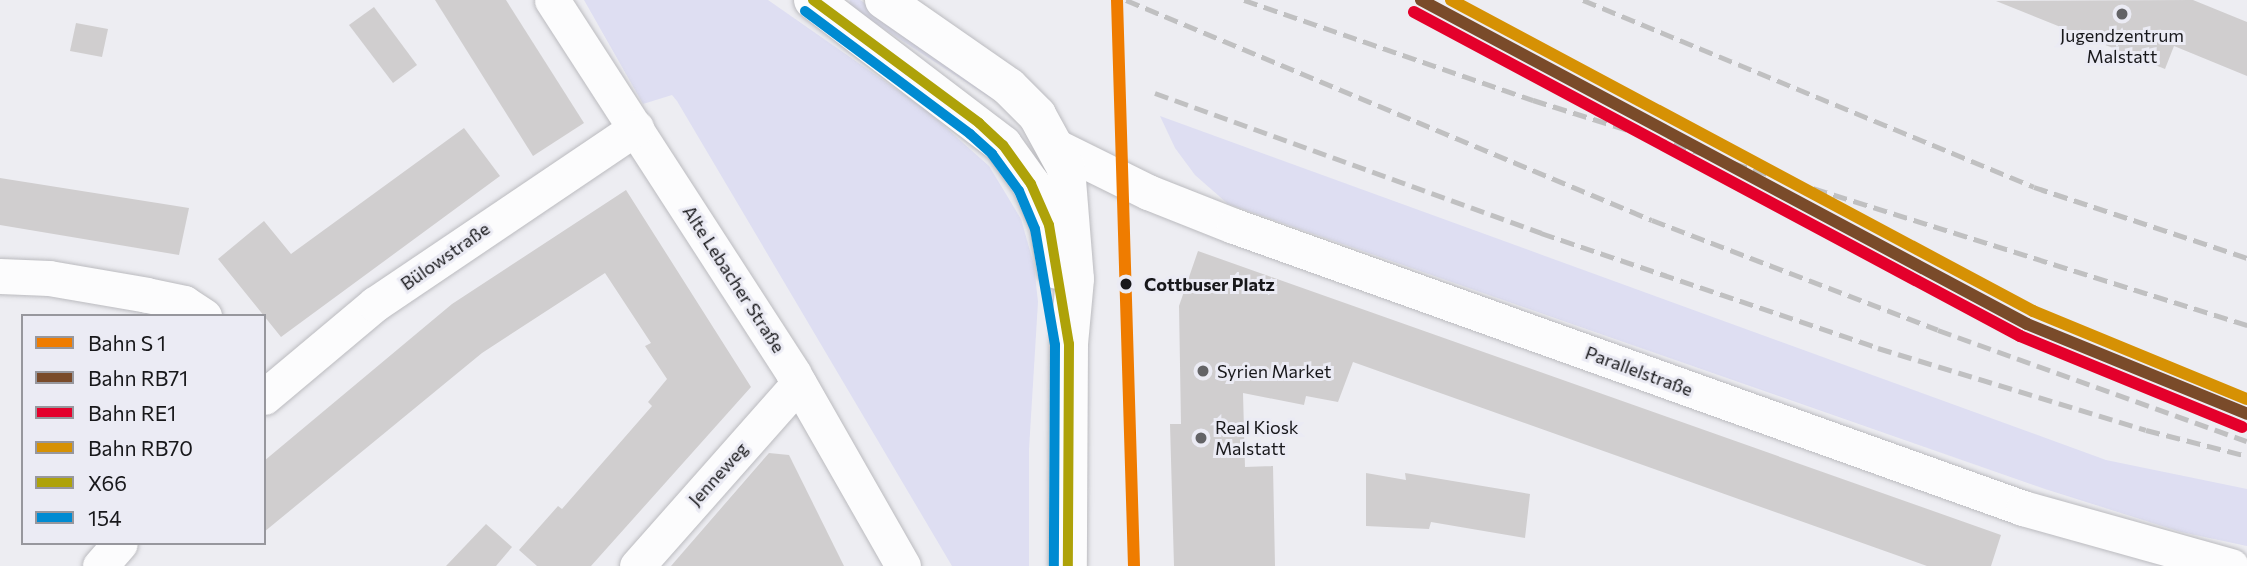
<!DOCTYPE html>
<html>
<head>
<meta charset="utf-8">
<style>
	body { margin:0 }
	#map { position:relative; width:2247px; height:566px; overflow:hidden; background:#ededf2; font-family:Commissioner,sans-serif }
	div>[style] { position:absolute }
	[style*='--x'] { left:calc(var(--x)*1px); top:calc(var(--y)*1px); width:calc(var(--w)*1px); rotate:calc(var(--a)*1deg) }
	.green>* { inset:0; background:#dedef2 }
	.building>* { inset:0; background:#d0cecf }
	.roads { filter:drop-shadow(0 0 2px #bbbbbf) drop-shadow(0 0 2px #bbbbbf) }
	.street>* { height:35px; margin:-17.5px; padding:0 17.5px; transform-origin:17.5px; border-radius:17.5px; background:#fcfcfd }
	.primary>* { height:38px; margin:-19px; padding:0 19px; transform-origin:19px; border-radius:19px; background:#fcfcfd }
	.rail>* { height:5px; margin-top:-2.5px; transform-origin:0; background:repeating-linear-gradient(90deg,#c0c0c1 0 14px,transparent 0 21px) }
	.bus-1>* { height:10px; margin:-5px; padding:0 5px; transform-origin:5px; border-radius:5px; background:#aea209 }
	.bus-2>* { height:10px; margin:-5px; padding:0 5px; transform-origin:5px; border-radius:5px; background:#008bd2 }
	.rail-1>* { height:12px; margin:-6px; padding:0 6px; transform-origin:6px; border-radius:6px; background:#ef7c00 }
	.rail-2>* { height:12px; margin:-6px; padding:0 6px; transform-origin:6px; border-radius:6px; background:#7a4b2a }
	.rail-3>* { height:12px; margin:-6px; padding:0 6px; transform-origin:6px; border-radius:6px; background:#e4002b }
	.rail-4>* { height:12px; margin:-6px; padding:0 6px; transform-origin:6px; border-radius:6px; background:#d69104 }
	.dots>* { width:19px; height:19px; translate:-50% -50%; box-sizing:border-box; border:4px solid #ebebf4; border-radius:50% }
	span { translate:-50% -50%; white-space:nowrap; text-align:center; line-height:1.15; -webkit-text-stroke:6px #ebebf4; paint-order:stroke }
	.poi-label { font-size:18px; color:#18181b }
	.left { translate:0 -50%; text-align:left }
	.street-label { font-size:18px; color:#18181b }
	.stop-label { font-size:18px; color:#18181b; font-weight:700 }
	.legend { position:absolute; left:21px; top:314px; width:245px; height:231px; box-sizing:border-box; background:#ebebf4; border:2px solid #97979d; margin:0; padding:9px 12px; list-style:none; font-size:21px; color:#18181b }
	.legend li { display:flex; align-items:center; gap:14px; height:35px }
	.legend b { width:35px; border:2px solid #97979d }
</style>
</head>
<body>
<div id="map">
	<div class="green">
		<i style="clip-path:polygon(584px 0,768px 0,926px 110px,989px 166px,1021px 219px,1034px 265px,1038px 302px,1029px 449px,1029px 566px,952px 566px,677px 101px,672px 95px,643px 104px)"></i>
		<i style="clip-path:polygon(850px 0,860px 0,908px 31px,998px 103px,849px 6px)"></i>
		<i style="clip-path:polygon(1160px 116px,2106px 460px,2247px 489px,2247px 546px,2181px 532px,2045px 489px,1228px 204px,1195px 175px,1175px 148px)"></i>
	</div>
	<div class="building">
		<i style="clip-path:polygon(435px 0,506px 0,584px 123px,533px 156px)"></i>
		<i style="clip-path:polygon(2193px 0,2247px 22px,2247px 76px,2174px 46px,2165px 69px,1996px 1px)"></i>
		<i style="clip-path:polygon(374px 7px,417px 65px,393px 83px,349px 25px)"></i>
		<i style="clip-path:polygon(76px 23px,108px 29px,102px 57px,70px 51px)"></i>
		<i style="clip-path:polygon(464px 128px,500px 176px,281px 337px,218px 259px,264px 221px,291px 254px)"></i>
		<i style="clip-path:polygon(0 178px,189px 208px,179px 255px,0 225px)"></i>
		<i style="clip-path:polygon(626px 190px,751px 387px,591px 566px,537px 566px,519px 550px,558px 506px,562px 509px,652px 406px,648px 402px,667px 379px,645px 346px,651px 343px,605px 273px,482px 353px,264px 532px,264px 461px,452px 304px)"></i>
		<i style="clip-path:polygon(1198px 251px,2001px 535px,1991px 566px,1927px 566px,1353px 362px,1338px 402px,1306px 396px,1304px 405px,1243px 393px,1245px 467px,1273px 466px,1275px 566px,1174px 566px,1170px 424px,1181px 424px,1179px 306px)"></i>
		<i style="clip-path:polygon(769px 453px,789px 455px,844px 566px,671px 566px)"></i>
		<i style="clip-path:polygon(1366px 473px,1406px 480px,1405px 473px,1530px 494px,1525px 538px,1431px 522px,1429px 529px,1366px 526px)"></i>
		<i style="clip-path:polygon(486px 524px,512px 547px,496px 566px,446px 566px)"></i>
	</div>
	<div class="roads">
		<div class="street">
			<i style="--x:552;--y:0;--w:444;--a:57.1"></i>
			<i style="--x:793;--y:373;--w:222;--a:60.3"></i>
			<i style="--x:1057;--y:147;--w:102;--a:26.3"></i>
			<i style="--x:1148;--y:192;--w:92;--a:21.6"></i>
			<i style="--x:1234;--y:226;--w:838;--a:19.67"></i>
			<i style="--x:2023;--y:508;--w:216;--a:15.6"></i>
			<i style="--x:0;--y:276;--w:49;--a:2.3"></i>
			<i style="--x:49;--y:278;--w:99;--a:9.8"></i>
			<i style="--x:147;--y:295;--w:38;--a:12"></i>
			<i style="--x:184;--y:303;--w:24;--a:33"></i>
			<i style="--x:264;--y:397;--w:145;--a:-40"></i>
			<i style="--x:375;--y:304;--w:315;--a:-34"></i>
			<i style="--x:100;--y:566;--w:30;--a:-49"></i>
			<i style="--x:637;--y:566;--w:244;--a:-48.5"></i>
		</div>
		<div class="primary">
			<i style="--x:813;--y:0;--w:239;--a:37.3"></i>
			<i style="--x:1003;--y:145;--w:48;--a:54.3"></i>
			<i style="--x:1031;--y:184;--w:45;--a:66.3"></i>
			<i style="--x:1049;--y:225;--w:45;--a:81"></i>
			<i style="--x:884;--y:0;--w:152;--a:34.8"></i>
			<i style="--x:1009;--y:87;--w:40;--a:45"></i>
			<i style="--x:1037;--y:115;--w:60;--a:61.3"></i>
			<i style="--x:1066;--y:168;--w:111;--a:85.4"></i>
			<i style="--x:1075;--y:279;--w:65;--a:95.3"></i>
			<i style="--x:1069;--y:344;--w:222;--a:90.3"></i>
		</div>
	</div>
	<div class="rail">
		<i style="--x:1126;--y:0;--w:570;--a:22.7"></i>
		<i style="--x:1652;--y:220;--w:306;--a:21"></i>
		<i style="--x:1938;--y:330;--w:328;--a:19.8"></i>
		<i style="--x:1244;--y:0;--w:306;--a:19.1"></i>
		<i style="--x:1533;--y:100;--w:749;--a:17.49"></i>
		<i style="--x:1583;--y:0;--w:488;--a:22.5"></i>
		<i style="--x:2034;--y:187;--w:225;--a:18.4"></i>
		<i style="--x:1155;--y:93;--w:411;--a:19.9"></i>
		<i style="--x:1541;--y:233;--w:356;--a:18.8"></i>
		<i style="--x:1878;--y:348;--w:280;--a:17"></i>
		<i style="--x:2146;--y:430;--w:104;--a:14.4"></i>
	</div>
	<div class="bus-1">
		<i style="--x:813;--y:0;--w:207;--a:36.5"></i>
		<i style="--x:979;--y:123;--w:33;--a:43"></i>
		<i style="--x:1003;--y:145;--w:48;--a:54.3"></i>
		<i style="--x:1031;--y:184;--w:45;--a:66.3"></i>
		<i style="--x:1049;--y:225;--w:121;--a:80.5"></i>
		<i style="--x:1069;--y:344;--w:222;--a:90.3"></i>
	</div>
	<div class="bus-2">
		<i style="--x:805;--y:11;--w:206;--a:36.7"></i>
		<i style="--x:970;--y:134;--w:30;--a:42"></i>
		<i style="--x:992;--y:154;--w:46;--a:53.9"></i>
		<i style="--x:1019;--y:191;--w:41;--a:67.2"></i>
		<i style="--x:1035;--y:229;--w:118;--a:80.2"></i>
		<i style="--x:1055;--y:345;--w:221;--a:90.3"></i>
	</div>
	<div class="rail-1">
		<i style="--x:1117;--y:0;--w:566;--a:88.28"></i>
	</div>
	<div class="rail-2">
		<i style="--x:1421;--y:0;--w:687;--a:28.13"></i>
		<i style="--x:2027;--y:324;--w:238;--a:22.2"></i>
	</div>
	<div class="rail-3">
		<i style="--x:1414;--y:12;--w:687;--a:28.13"></i>
		<i style="--x:2020;--y:336;--w:240;--a:22.3"></i>
	</div>
	<div class="rail-4">
		<i style="--x:1451;--y:0;--w:660;--a:28.12"></i>
		<i style="--x:2033;--y:311;--w:231;--a:22.4"></i>
	</div>
	<div class="dots">
		<i style="left:2122px;top:14px;background:#636366"></i>
		<i style="left:1126px;top:284px;background:#18181b"></i>
		<i style="left:1203px;top:371px;background:#636366"></i>
		<i style="left:1201px;top:438px;background:#636366"></i>
	</div>
	<div class="poi-label">
		<span style="left:2122px;top:46px">Jugendzentrum<br>Malstatt</span>
		<span class="left" style="left:1217px;top:371px">Syrien Market</span>
		<span class="left" style="left:1215px;top:438px">Real Kiosk<br>Malstatt</span>
	</div>
	<div class="street-label">
		<span style="left:445px;top:256px;rotate:-35deg">Bülowstraße</span>
		<span style="left:734px;top:279px;rotate:57deg">Alte Lebacher Straße</span>
		<span style="left:1639px;top:371px;rotate:20deg">Parallelstraße</span>
		<span style="left:718px;top:474px;rotate:-48deg">Jenneweg</span>
	</div>
	<div class="stop-label">
		<span class="left" style="left:1144px;top:284px">Cottbuser Platz</span>
	</div>
	<ul class="legend">
	<li><b style="height:9px;background:#ef7c00"></b>Bahn S 1</li>
	<li><b style="height:9px;background:#7a4b2a"></b>Bahn RB71</li>
	<li><b style="height:9px;background:#e4002b"></b>Bahn RE1</li>
	<li><b style="height:9px;background:#d69104"></b>Bahn RB70</li>
	<li><b style="height:9px;background:#aea209"></b>X66</li>
	<li><b style="height:9px;background:#008bd2"></b>154</li>
	</ul>
</div>
</body>
</html>
